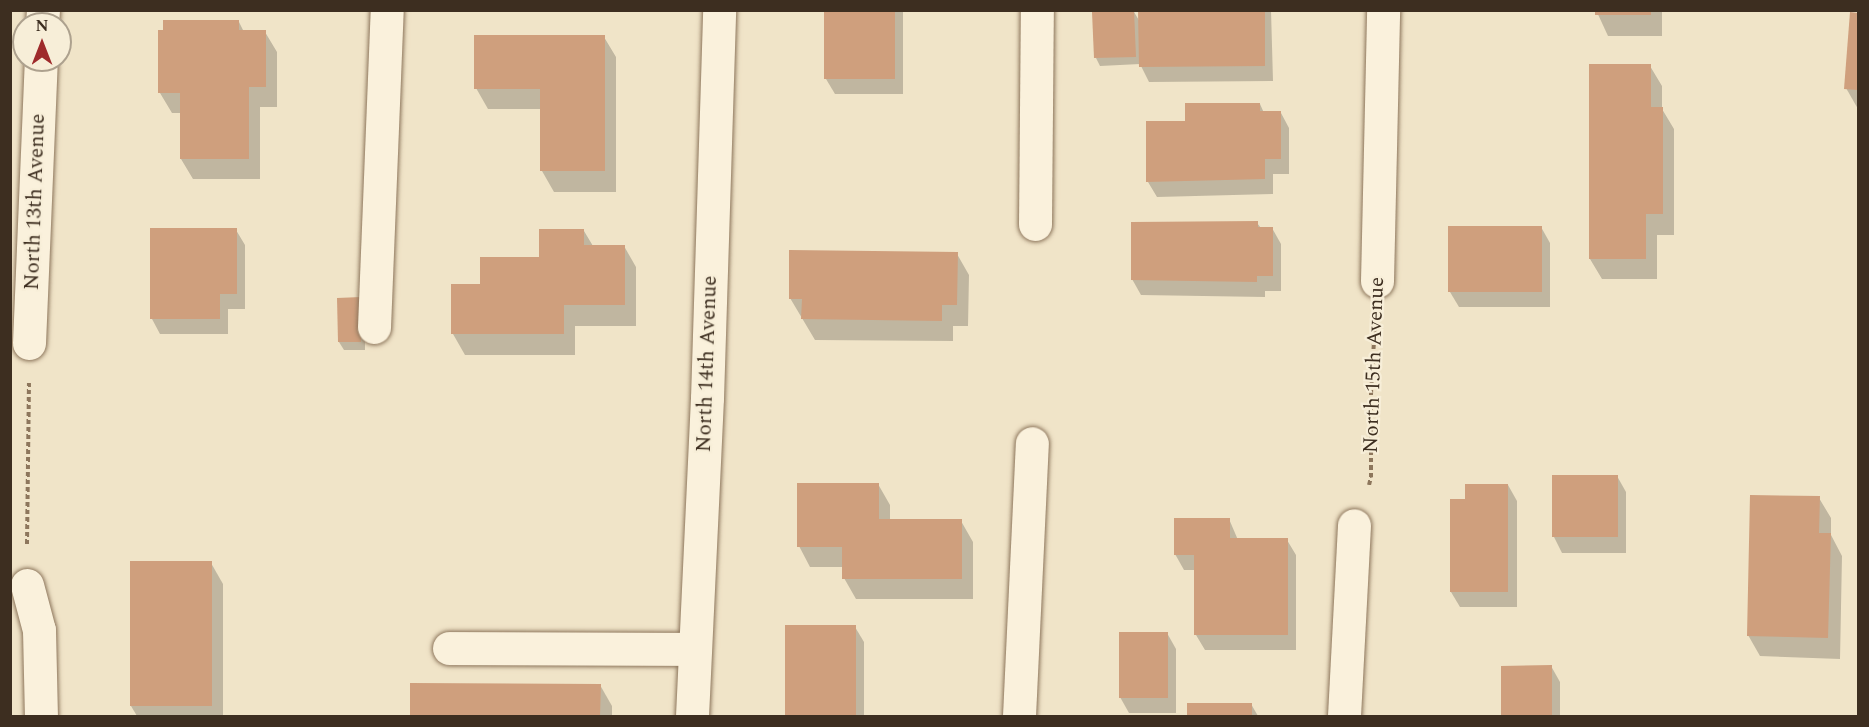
<!DOCTYPE html>
<html>
<head>
<meta charset="utf-8">
<style>
	body { margin:0 }
	#map { position:relative; width:1869px; height:727px; overflow:hidden; background:#f0e4c8; font-family:Spectral,serif }
	div>[style] { position:absolute }
	[style*='--x'] { left:calc(var(--x)*1px); top:calc(var(--y)*1px); width:calc(var(--w)*1px); rotate:calc(var(--a)*1deg) }
	.shadow>* { inset:0; background:#0003 }
	.building>* { inset:0; background:#cf9f7d }
	.path>* { height:4px; margin-top:-2px; transform-origin:0; background:repeating-linear-gradient(90deg,#8d765c 0 4.5px,transparent 0 7.5px) }
	.roads { filter:drop-shadow(0 0 2px #8d765c) drop-shadow(0 0 2px #8d765c) }
	.minor>* { height:33px; margin:-16.5px; padding:0 16.5px; transform-origin:16.5px; border-radius:16.5px; background:#faf1dc }
	span { translate:-50% -50%; white-space:nowrap; text-align:center; line-height:1.15; -webkit-text-stroke:4.5px #f7eed8; paint-order:stroke }
	.street-label { font-size:21px; color:#3d2e20 }
	.frame { position:absolute; inset:0; border:12px solid #3d2e20; pointer-events:none }
	.north { position:absolute; left:12px; top:12px; width:60px; height:60px; box-sizing:border-box; background:#f7eed8; border:2px solid #ada18e; border-radius:50%; rotate:0deg; font-size:16px; font-weight:700; line-height:24px; text-align:center; color:#3d2e20 }
	.north::after { content:''; display:block; margin:auto; width:21px; height:27px; background:#9e2a2b; clip-path:polygon(50% 0,100% 100%,50% 72%,0 100%) }
</style>
</head>
<body>
<div id="map">
	<div class="shadow">
		<i style="clip-path:polygon(826px 10px,903px 10px,903px 94px,835px 94px,826px 79px)"></i>
		<i style="clip-path:polygon(1140px 10px,1271px 10px,1273px 81px,1149px 82px,1140px 64px,1100px 66px,1096px 58px,1134px 12px,1140px 22px)"></i>
		<i style="clip-path:polygon(1596px 10px,1662px 10px,1662px 36px,1608px 36px)"></i>
		<i style="clip-path:polygon(1851px 14px,1858px 14px,1858px 109px,1846px 88px)"></i>
		<i style="clip-path:polygon(239px 22px,244px 32px,265px 32px,277px 52px,277px 107px,260px 107px,260px 179px,193px 179px,181px 159px,181px 113px,172px 113px,160px 93px,165px 32px)"></i>
		<i style="clip-path:polygon(604px 37px,616px 57px,616px 192px,554px 192px,542px 171px,542px 109px,488px 109px,476px 88px)"></i>
		<i style="clip-path:polygon(1650px 66px,1662px 86px,1662px 109px,1674px 129px,1674px 235px,1657px 235px,1657px 279px,1602px 279px,1590px 259px)"></i>
		<i style="clip-path:polygon(1260px 104px,1264px 113px,1281px 113px,1289px 128px,1289px 174px,1273px 174px,1273px 194px,1157px 197px,1148px 182px,1186px 123px)"></i>
		<i style="clip-path:polygon(1257px 223px,1261px 228px,1272px 228px,1281px 244px,1281px 291px,1265px 291px,1265px 297px,1141px 295px,1132px 279px)"></i>
		<i style="clip-path:polygon(1541px 227px,1550px 243px,1550px 307px,1459px 307px,1450px 292px)"></i>
		<i style="clip-path:polygon(236px 230px,245px 245px,245px 309px,228px 309px,228px 334px,160px 334px,152px 319px)"></i>
		<i style="clip-path:polygon(584px 231px,593px 246px,624px 246px,636px 267px,636px 326px,575px 326px,575px 355px,465px 355px,453px 334px,482px 285px,540px 259px)"></i>
		<i style="clip-path:polygon(957px 254px,969px 275px,968px 326px,953px 326px,953px 341px,815px 340px,790px 298px)"></i>
		<i style="clip-path:polygon(339px 299px,365px 307px,365px 350px,344px 350px,339px 342px)"></i>
		<i style="clip-path:polygon(1554px 476px,1617px 476px,1626px 492px,1626px 553px,1562px 553px,1554px 537px)"></i>
		<i style="clip-path:polygon(878px 484px,890px 505px,890px 521px,961px 521px,973px 542px,973px 599px,856px 599px,844px 578px,844px 567px,810px 567px,799px 546px)"></i>
		<i style="clip-path:polygon(1508px 485px,1517px 501px,1517px 607px,1460px 607px,1451px 592px,1466px 500px)"></i>
		<i style="clip-path:polygon(1819px 498px,1831px 518px,1831px 535px,1842px 556px,1840px 659px,1760px 656px,1748px 635px)"></i>
		<i style="clip-path:polygon(1229px 519px,1238px 540px,1287px 540px,1296px 555px,1296px 650px,1205px 650px,1196px 635px,1196px 570px,1184px 570px,1175px 554px)"></i>
		<i style="clip-path:polygon(211px 563px,223px 584px,223px 716px,137px 716px,131px 706px)"></i>
		<i style="clip-path:polygon(787px 627px,855px 627px,864px 642px,864px 716px,787px 716px)"></i>
		<i style="clip-path:polygon(1167px 633px,1176px 649px,1176px 713px,1129px 713px,1120px 697px)"></i>
		<i style="clip-path:polygon(1551px 666px,1560px 682px,1560px 716px,1502px 716px,1502px 667px)"></i>
		<i style="clip-path:polygon(412px 684px,600px 685px,612px 706px,612px 716px,411px 716px)"></i>
		<i style="clip-path:polygon(1188px 704px,1251px 704px,1258px 716px,1188px 716px)"></i>
	</div>
	<div class="building">
		<i style="clip-path:polygon(824px 10px,895px 10px,895px 79px,824px 79px)"></i>
		<i style="clip-path:polygon(1130px 10px,1134px 10px,1136px 57px,1094px 58px,1092px 12px)"></i>
		<i style="clip-path:polygon(1138px 10px,1265px 10px,1265px 66px,1139px 67px)"></i>
		<i style="clip-path:polygon(1595px 10px,1651px 10px,1651px 15px,1595px 15px)"></i>
		<i style="clip-path:polygon(1850px 12px,1858px 13px,1858px 90px,1844px 89px)"></i>
		<i style="clip-path:polygon(163px 20px,239px 20px,239px 30px,266px 30px,266px 87px,249px 87px,249px 159px,180px 159px,180px 93px,158px 93px,158px 30px,163px 30px)"></i>
		<i style="clip-path:polygon(474px 35px,605px 35px,605px 171px,540px 171px,540px 89px,474px 89px)"></i>
		<i style="clip-path:polygon(1589px 64px,1651px 64px,1651px 107px,1663px 107px,1663px 214px,1646px 214px,1646px 259px,1589px 259px)"></i>
		<i style="clip-path:polygon(1185px 103px,1260px 103px,1260px 111px,1281px 111px,1281px 159px,1265px 159px,1265px 179px,1146px 182px,1146px 121px,1185px 121px)"></i>
		<i style="clip-path:polygon(1258px 221px,1258px 227px,1273px 227px,1273px 276px,1257px 276px,1257px 282px,1131px 280px,1131px 222px)"></i>
		<i style="clip-path:polygon(1448px 226px,1542px 226px,1542px 292px,1448px 292px)"></i>
		<i style="clip-path:polygon(150px 228px,237px 228px,237px 294px,220px 294px,220px 319px,150px 319px)"></i>
		<i style="clip-path:polygon(539px 229px,584px 229px,584px 245px,625px 245px,625px 305px,564px 305px,564px 334px,451px 334px,451px 284px,480px 284px,480px 257px,539px 257px)"></i>
		<i style="clip-path:polygon(789px 250px,958px 252px,957px 305px,942px 305px,942px 321px,801px 319px,802px 299px,789px 299px)"></i>
		<i style="clip-path:polygon(361px 297px,361px 342px,338px 342px,337px 298px)"></i>
		<i style="clip-path:polygon(1552px 475px,1618px 475px,1618px 537px,1552px 537px)"></i>
		<i style="clip-path:polygon(797px 483px,879px 483px,879px 519px,962px 519px,962px 579px,842px 579px,842px 547px,797px 547px)"></i>
		<i style="clip-path:polygon(1465px 484px,1508px 484px,1508px 592px,1450px 592px,1450px 499px,1465px 499px)"></i>
		<i style="clip-path:polygon(1750px 495px,1820px 496px,1819px 533px,1831px 533px,1828px 638px,1747px 636px)"></i>
		<i style="clip-path:polygon(1174px 518px,1230px 518px,1230px 538px,1288px 538px,1288px 635px,1194px 635px,1194px 555px,1174px 555px)"></i>
		<i style="clip-path:polygon(130px 561px,212px 561px,212px 706px,130px 706px)"></i>
		<i style="clip-path:polygon(785px 625px,856px 625px,856px 716px,785px 716px)"></i>
		<i style="clip-path:polygon(1119px 632px,1168px 632px,1168px 698px,1119px 698px)"></i>
		<i style="clip-path:polygon(1552px 665px,1552px 716px,1501px 716px,1501px 666px)"></i>
		<i style="clip-path:polygon(410px 683px,601px 684px,600px 716px,410px 716px)"></i>
		<i style="clip-path:polygon(1187px 703px,1252px 703px,1252px 716px,1187px 716px)"></i>
	</div>
	<div class="path">
		<i style="--x:1369;--y:485;--w:8;--a:-76"></i>
		<i style="--x:1371;--y:477;--w:83;--a:-90"></i>
		<i style="--x:1371;--y:394;--w:72;--a:-86.8"></i>
		<i style="--x:27;--y:544;--w:161;--a:-89.3"></i>
	</div>
	<div class="roads">
		<div class="minor">
			<i style="--x:42;--y:24;--w:14;--a:-86"></i>
			<i style="--x:1035;--y:224;--w:214;--a:-89.5"></i>
			<i style="--x:1377;--y:281;--w:271;--a:-88.7"></i>
			<i style="--x:374;--y:327;--w:317;--a:-87.7"></i>
			<i style="--x:29;--y:343;--w:283;--a:-87.6"></i>
			<i style="--x:27;--y:585;--w:47;--a:75.1"></i>
			<i style="--x:39;--y:630;--w:86;--a:88.7"></i>
			<i style="--x:449;--y:648;--w:246;--a:0.2"></i>
			<i style="--x:692;--y:716;--w:318;--a:-87.3"></i>
			<i style="--x:707;--y:398;--w:388;--a:-88.2"></i>
			<i style="--x:1019;--y:716;--w:273;--a:-87.3"></i>
			<i style="--x:1344;--y:716;--w:191;--a:-87"></i>
		</div>
	</div>
	<div class="street-label">
		<span style="left:35px;top:202px;rotate:-88deg">North 13th Avenue</span>
		<span style="left:707px;top:364px;rotate:-88deg">North 14th Avenue</span>
		<span style="left:1374px;top:365px;rotate:-88deg">North 15th Avenue</span>
	</div>
	<div class="frame"></div>
	<div class="north">N</div>
</div>
</body>
</html>
